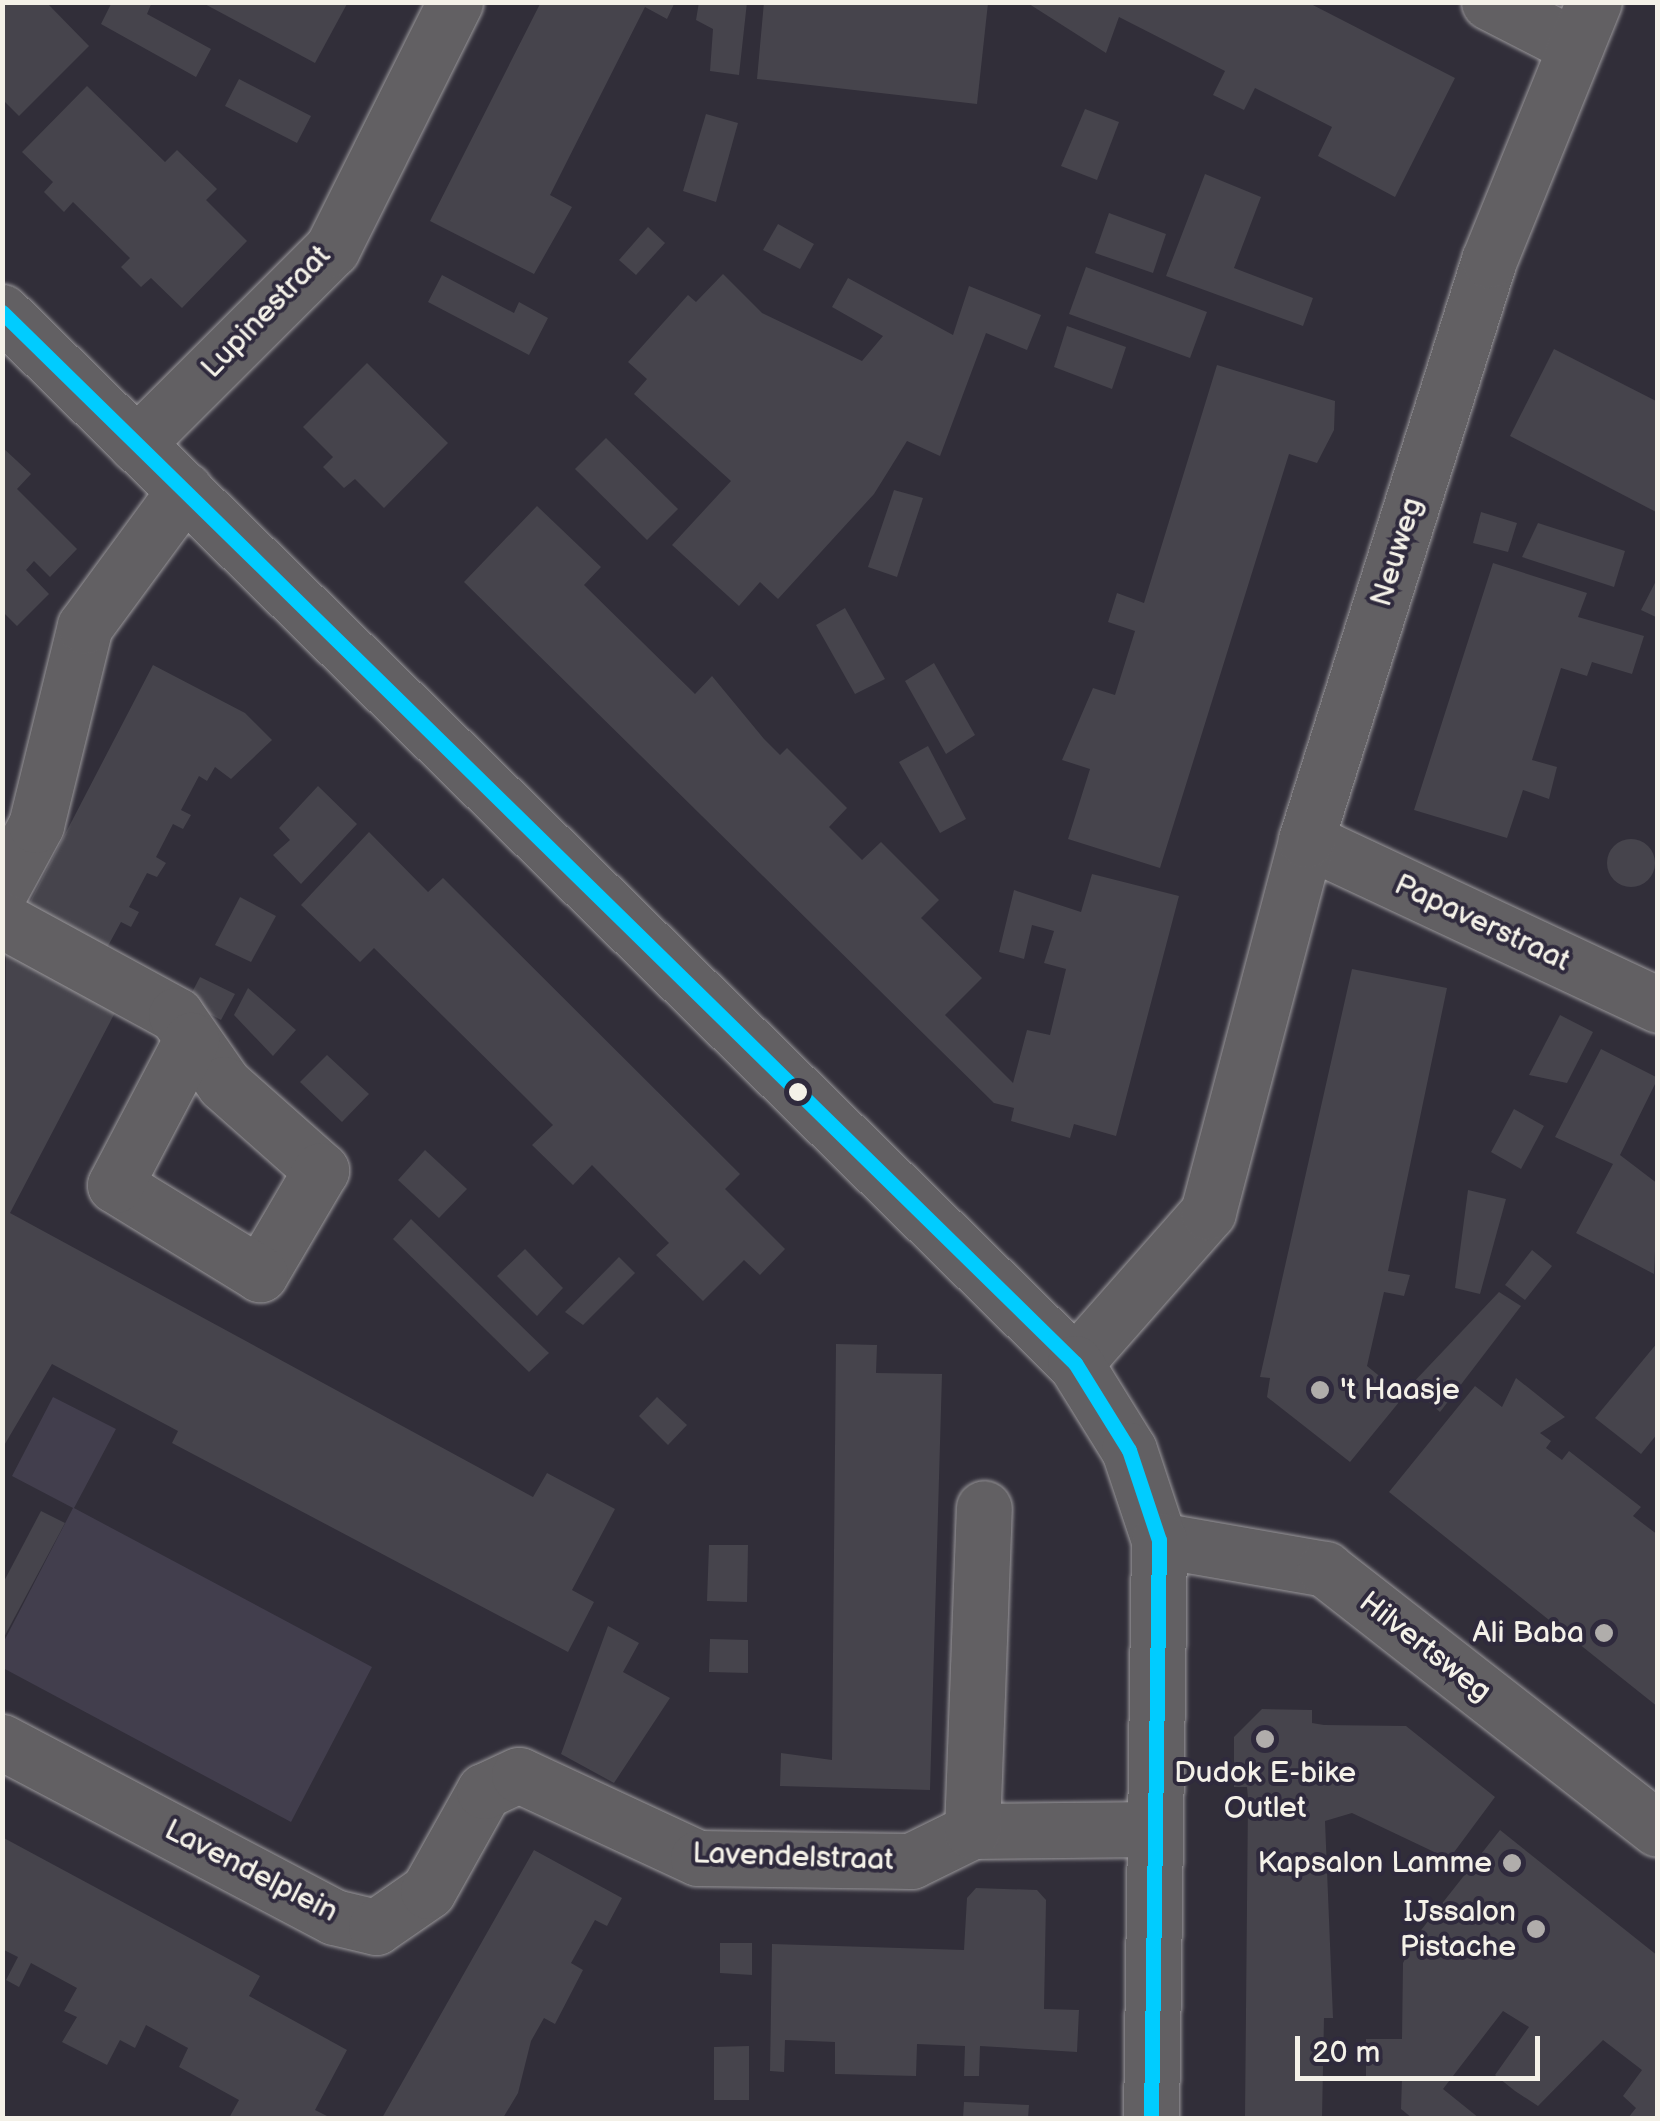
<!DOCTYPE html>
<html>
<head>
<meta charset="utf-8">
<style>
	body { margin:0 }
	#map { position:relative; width:1660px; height:2121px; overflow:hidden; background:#312e39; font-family:"Balsamiq Sans",sans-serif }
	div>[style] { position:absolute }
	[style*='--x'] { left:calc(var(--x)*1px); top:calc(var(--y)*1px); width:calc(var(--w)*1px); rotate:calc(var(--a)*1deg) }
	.green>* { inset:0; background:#423e4d }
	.building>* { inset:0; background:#46444c }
	.round { border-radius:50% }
	.roads { filter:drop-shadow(0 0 2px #9a989b) drop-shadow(0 0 2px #9a989b) }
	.street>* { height:55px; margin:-27.5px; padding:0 27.5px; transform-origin:27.5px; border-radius:27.5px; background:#626063 }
	.secondary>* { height:55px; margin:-27.5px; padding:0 27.5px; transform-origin:27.5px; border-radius:27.5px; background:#626063 }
	.bus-1>* { height:15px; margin:-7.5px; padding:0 7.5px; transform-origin:7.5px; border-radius:7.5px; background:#0cf }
	.dots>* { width:28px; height:28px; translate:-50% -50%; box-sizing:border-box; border:5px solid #2f2a3d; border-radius:50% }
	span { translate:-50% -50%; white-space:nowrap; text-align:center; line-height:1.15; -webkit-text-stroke:8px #2f2a3d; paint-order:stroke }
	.street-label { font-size:30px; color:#f4f1e8 }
	.poi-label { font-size:30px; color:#f4f1e8 }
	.left { translate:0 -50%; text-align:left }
	.right { translate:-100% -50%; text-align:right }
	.frame { position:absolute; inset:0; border:5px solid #f4f1e8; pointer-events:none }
	.scale { position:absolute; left:1295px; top:2036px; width:245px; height:45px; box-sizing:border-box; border:5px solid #f4f1e8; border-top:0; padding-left:12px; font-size:30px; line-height:35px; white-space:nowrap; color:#f4f1e8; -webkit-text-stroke:8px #2f2a3d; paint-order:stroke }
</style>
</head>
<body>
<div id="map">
	<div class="green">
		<i style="clip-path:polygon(53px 1397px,116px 1429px,74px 1508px,372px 1667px,291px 1822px,3px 1668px,2px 1645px,73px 1508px,12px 1476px)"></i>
	</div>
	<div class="building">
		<i style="clip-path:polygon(2px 2px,46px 2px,89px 46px,19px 116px,2px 99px)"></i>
		<i style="clip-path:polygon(112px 2px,152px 2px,147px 14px,211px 49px,196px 77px,101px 24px)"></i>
		<i style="clip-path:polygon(201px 2px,348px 2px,315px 63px)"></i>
		<i style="clip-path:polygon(541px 2px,675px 2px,667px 19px,645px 7px,550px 195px,572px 207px,534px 274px,430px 221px)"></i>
		<i style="clip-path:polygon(699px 2px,747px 2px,739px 75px,710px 71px,713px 29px,696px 20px)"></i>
		<i style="clip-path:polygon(764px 2px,988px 3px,977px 104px,757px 79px)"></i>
		<i style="clip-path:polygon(1026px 2px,1307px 2px,1455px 78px,1395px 197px,1318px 156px,1332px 127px,1255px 88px,1244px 110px,1213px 95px,1225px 71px,1119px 17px,1106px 53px)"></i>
		<i style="clip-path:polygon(239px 79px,311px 116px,297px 143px,225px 106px)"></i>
		<i style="clip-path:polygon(87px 86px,165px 162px,177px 150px,217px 189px,206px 200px,247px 241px,182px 308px,151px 278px,141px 287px,121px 267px,130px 258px,73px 202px,64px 212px,44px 192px,53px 182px,22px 152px)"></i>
		<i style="clip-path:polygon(1085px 109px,1119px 122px,1097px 180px,1061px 166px)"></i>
		<i style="clip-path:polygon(706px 114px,738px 123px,716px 202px,683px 191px)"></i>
		<i style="clip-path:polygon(1205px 174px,1261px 197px,1234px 268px,1313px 298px,1303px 326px,1166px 276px)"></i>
		<i style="clip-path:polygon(1109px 213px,1166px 234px,1153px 273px,1095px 253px)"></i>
		<i style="clip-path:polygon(778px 224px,814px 244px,800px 269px,763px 250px)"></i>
		<i style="clip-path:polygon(648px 227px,665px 243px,636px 275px,619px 260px)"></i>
		<i style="clip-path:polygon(1086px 267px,1207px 312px,1190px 358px,1069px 314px)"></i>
		<i style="clip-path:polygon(723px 274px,762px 313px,862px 361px,883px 336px,832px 307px,848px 278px,953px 335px,969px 286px,1041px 315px,1027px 350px,986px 333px,940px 456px,907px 441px,874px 494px,778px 599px,760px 582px,739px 606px,672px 545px,731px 481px,634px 394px,647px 379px,628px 362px,688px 295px,696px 302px)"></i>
		<i style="clip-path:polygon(442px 275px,514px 313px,519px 302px,548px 318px,529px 355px,428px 302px)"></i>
		<i style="clip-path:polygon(1067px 326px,1126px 347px,1112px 389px,1054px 367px)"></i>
		<i style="clip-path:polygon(1554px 349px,1658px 402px,1658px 513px,1510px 436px)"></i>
		<i style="clip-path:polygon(367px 363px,448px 443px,384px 508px,355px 479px,344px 488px,323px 467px,333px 457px,303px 427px)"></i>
		<i style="clip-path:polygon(1217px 365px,1335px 401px,1334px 430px,1317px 463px,1289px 454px,1160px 868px,1068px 839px,1090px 769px,1062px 760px,1093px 688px,1115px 695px,1135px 631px,1108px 622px,1117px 593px,1144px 603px)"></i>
		<i style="clip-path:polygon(606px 438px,678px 509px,647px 540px,575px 469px)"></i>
		<i style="clip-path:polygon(2px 447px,31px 474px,17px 489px,77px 549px,50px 577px,34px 561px,26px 570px,49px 594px,17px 626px,2px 611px)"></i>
		<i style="clip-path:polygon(894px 490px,923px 498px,897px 577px,868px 567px)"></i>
		<i style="clip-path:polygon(537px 506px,601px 567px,584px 585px,695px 694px,712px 676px,764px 739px,780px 755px,787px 748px,847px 808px,829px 827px,862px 860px,881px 842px,939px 900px,921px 918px,982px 978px,945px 1015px,1013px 1083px,1027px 1030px,1050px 1035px,1066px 969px,1044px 963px,1054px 931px,1032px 925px,1024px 959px,999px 952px,1014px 890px,1081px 912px,1092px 874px,1179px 896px,1116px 1136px,1074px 1124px,1070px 1138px,1011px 1121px,1014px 1108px,994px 1103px,464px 582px)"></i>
		<i style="clip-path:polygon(1481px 512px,1517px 523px,1508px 552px,1473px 543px)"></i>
		<i style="clip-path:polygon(1538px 523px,1625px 551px,1614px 587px,1522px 557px)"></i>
		<i style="clip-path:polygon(1493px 563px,1587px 593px,1578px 617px,1644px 636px,1632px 674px,1592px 662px,1587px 676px,1561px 668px,1532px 760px,1557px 767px,1549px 799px,1523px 790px,1507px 838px,1414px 810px)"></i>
		<i style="clip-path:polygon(1658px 577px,1658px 618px,1641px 610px)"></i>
		<i style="clip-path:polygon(845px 608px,885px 679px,855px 694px,816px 625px)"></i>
		<i style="clip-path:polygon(934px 663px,975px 735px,946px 754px,905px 681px)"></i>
		<i style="clip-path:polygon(153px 665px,245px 713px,272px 740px,231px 779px,215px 767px,207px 781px,199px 776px,181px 810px,191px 815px,183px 829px,173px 824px,156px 857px,166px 863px,157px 877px,147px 873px,129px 907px,139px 912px,131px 927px,121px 922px,102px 957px,23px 915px)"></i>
		<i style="clip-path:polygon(928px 746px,966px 819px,940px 833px,899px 762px)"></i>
		<i style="clip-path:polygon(318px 786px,357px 824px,301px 884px,273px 855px,290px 840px,279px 828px)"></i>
		<i style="clip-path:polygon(369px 832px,428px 892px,443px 878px,740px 1174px,725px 1189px,785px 1249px,760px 1275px,744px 1260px,703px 1301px,656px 1255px,669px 1243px,592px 1165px,573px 1185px,532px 1145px,553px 1125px,524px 1096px,374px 948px,360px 962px,301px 905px)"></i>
		<i class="round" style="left:1607px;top:839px;width:48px;height:48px"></i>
		<i style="clip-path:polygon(240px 897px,276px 916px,251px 962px,215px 945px)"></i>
		<i style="clip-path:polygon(6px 945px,119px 1005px,10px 1213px,533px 1497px,547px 1473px,615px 1509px,572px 1590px,594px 1602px,568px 1652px,172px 1443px,178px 1431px,52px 1364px,2px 1449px)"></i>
		<i style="clip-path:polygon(1352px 969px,1447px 988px,1388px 1271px,1410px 1275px,1404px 1296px,1384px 1292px,1367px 1366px,1404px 1396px,1350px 1462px,1267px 1397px,1270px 1378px,1260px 1377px)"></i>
		<i style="clip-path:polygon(200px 977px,235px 994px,221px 1020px,187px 1002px)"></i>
		<i style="clip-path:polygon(248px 988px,296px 1030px,273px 1056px,234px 1015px)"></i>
		<i style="clip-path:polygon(1560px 1015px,1593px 1032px,1567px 1083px,1529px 1075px)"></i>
		<i style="clip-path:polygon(1601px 1049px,1658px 1078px,1620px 1155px,1658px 1184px,1654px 1274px,1576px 1233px,1613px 1164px,1555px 1137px)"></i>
		<i style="clip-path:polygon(327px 1055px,369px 1094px,342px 1122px,300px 1082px)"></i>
		<i style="clip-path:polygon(1514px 1109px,1544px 1126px,1521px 1169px,1491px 1152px)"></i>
		<i style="clip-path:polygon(425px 1150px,467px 1189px,439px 1218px,398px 1180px)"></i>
		<i style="clip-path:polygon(1468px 1190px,1506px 1199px,1480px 1294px,1455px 1288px)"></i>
		<i style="clip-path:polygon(411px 1219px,549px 1353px,529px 1372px,393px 1239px)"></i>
		<i style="clip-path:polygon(525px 1249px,563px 1288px,537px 1316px,497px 1276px)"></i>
		<i style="clip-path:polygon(1532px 1250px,1552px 1266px,1525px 1300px,1505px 1285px)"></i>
		<i style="clip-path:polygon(619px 1257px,635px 1273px,583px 1325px,565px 1312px)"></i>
		<i style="clip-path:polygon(1499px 1292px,1521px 1306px,1440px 1412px,1410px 1386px)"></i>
		<i style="clip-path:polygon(1658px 1342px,1658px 1433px,1641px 1454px,1595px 1418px)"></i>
		<i style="clip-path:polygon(836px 1344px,877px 1345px,876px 1373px,942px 1374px,930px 1790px,780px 1786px,781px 1753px,832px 1760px)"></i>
		<i style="clip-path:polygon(1516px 1378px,1565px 1417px,1540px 1433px,1551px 1441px,1546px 1448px,1562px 1460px,1569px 1451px,1641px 1507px,1633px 1516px,1658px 1535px,1658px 1707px,1389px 1492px,1475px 1386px,1502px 1407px)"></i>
		<i style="clip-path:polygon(657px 1397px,687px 1425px,668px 1445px,639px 1416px)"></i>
		<i style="clip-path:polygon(41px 1511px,65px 1523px,2px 1641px,2px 1585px)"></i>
		<i style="clip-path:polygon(709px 1545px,748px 1545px,747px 1602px,707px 1601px)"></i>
		<i style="clip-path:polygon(608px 1626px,639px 1643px,623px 1672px,670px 1698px,614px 1783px,561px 1754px)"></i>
		<i style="clip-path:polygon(710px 1639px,748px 1640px,748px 1673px,709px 1672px)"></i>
		<i style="clip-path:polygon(1262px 1709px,1312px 1710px,1312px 1723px,1324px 1725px,1406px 1726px,1495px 1797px,1449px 1859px,1352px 1813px,1325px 1821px,1333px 2018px,1324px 2018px,1322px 2118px,1245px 2118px,1248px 1798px,1247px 1787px,1234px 1787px,1234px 1737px)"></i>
		<i style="clip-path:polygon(1500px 1830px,1658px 1956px,1658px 2118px,1628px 2118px,1636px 2108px,1623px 2096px,1642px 2070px,1603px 2040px,1538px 2106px,1515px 2091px,1495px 2075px,1529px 2027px,1503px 2011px,1443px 2089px,1479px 2118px,1412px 2118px,1401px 2109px,1402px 2078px,1366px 2077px,1366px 2039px,1402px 2039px,1403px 1963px,1418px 1934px)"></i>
		<i style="clip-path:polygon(2px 1837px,260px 1976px,249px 1996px,347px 2050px,315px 2110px,331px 2118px,229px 2118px,239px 2100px,179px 2067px,188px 2048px,146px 2025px,135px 2048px,120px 2040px,107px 2065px,62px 2042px,77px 2017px,64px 2011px,77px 1988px,31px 1963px,19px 1987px,6px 1980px,18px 1957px,2px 1949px)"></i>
		<i style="clip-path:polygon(534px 1850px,622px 1898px,607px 1926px,595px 1920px,571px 1963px,583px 1970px,555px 2024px,544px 2018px,531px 2041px,518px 2093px,503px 2118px,382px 2118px)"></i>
		<i style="clip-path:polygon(976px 1888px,1037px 1890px,1046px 1900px,1044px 2009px,1079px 2010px,1077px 2052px,980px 2046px,979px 2076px,964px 2076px,965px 2046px,917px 2044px,916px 2076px,835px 2074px,835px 2042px,785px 2040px,784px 2072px,770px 2071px,772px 1944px,964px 1950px,967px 1898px)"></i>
		<i style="clip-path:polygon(720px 1943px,752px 1943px,752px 1975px,720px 1973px)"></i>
		<i style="clip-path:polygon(749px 2046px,749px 2100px,714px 2100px,714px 2047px)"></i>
		<i style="clip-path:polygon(964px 2102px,1029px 2105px,1028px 2118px,963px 2118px)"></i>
	</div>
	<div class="roads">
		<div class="street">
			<i style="--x:1489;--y:2;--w:97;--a:27.1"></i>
			<i style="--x:136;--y:444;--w:276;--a:-44.9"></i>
			<i style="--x:332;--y:249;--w:276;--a:-63.5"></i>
			<i style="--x:1306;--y:840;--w:389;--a:25.1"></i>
			<i style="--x:2;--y:888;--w:72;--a:-61.6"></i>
			<i style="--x:36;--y:825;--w:205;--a:-76.2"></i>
			<i style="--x:85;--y:626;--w:169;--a:-53.7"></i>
			<i style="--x:2;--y:920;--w:198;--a:28.6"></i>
			<i style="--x:176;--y:1015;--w:84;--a:55.2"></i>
			<i style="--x:224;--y:1084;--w:130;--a:41.6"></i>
			<i style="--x:321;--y:1170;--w:121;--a:120.4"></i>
			<i style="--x:260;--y:1274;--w:170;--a:-148.5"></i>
			<i style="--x:115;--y:1185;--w:164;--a:-62.3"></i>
			<i style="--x:1075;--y:1363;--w:201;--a:-48.6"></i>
			<i style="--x:1208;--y:1212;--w:385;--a:-75.2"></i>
			<i style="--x:1306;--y:840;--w:608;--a:-72.49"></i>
			<i style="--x:1489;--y:260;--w:279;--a:-67.9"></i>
			<i style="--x:1159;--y:1540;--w:169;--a:9.9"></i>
			<i style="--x:1325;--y:1569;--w:422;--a:38"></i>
			<i style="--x:2;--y:1742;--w:375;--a:27.8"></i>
			<i style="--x:334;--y:1917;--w:43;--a:13.4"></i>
			<i style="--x:376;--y:1927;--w:63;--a:-34.7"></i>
			<i style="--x:428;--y:1891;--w:115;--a:-60.8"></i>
			<i style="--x:484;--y:1791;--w:38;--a:-25"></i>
			<i style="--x:519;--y:1775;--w:197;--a:24.9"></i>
			<i style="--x:698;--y:1858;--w:213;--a:0.8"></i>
			<i style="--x:911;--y:1861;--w:68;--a:-26.2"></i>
			<i style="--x:972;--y:1831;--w:183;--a:-0.6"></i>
			<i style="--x:972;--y:1831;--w:323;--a:-87.9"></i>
		</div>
		<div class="secondary">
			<i style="--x:2;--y:312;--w:1502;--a:44.41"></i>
			<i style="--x:1075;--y:1363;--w:102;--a:58.2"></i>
			<i style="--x:1129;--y:1450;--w:95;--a:71.6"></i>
			<i style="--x:1159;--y:1540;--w:578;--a:90.79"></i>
		</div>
	</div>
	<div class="bus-1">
		<i style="--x:2;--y:312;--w:1502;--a:44.41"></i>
		<i style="--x:1075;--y:1363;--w:102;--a:58.2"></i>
		<i style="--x:1129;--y:1450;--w:95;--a:71.6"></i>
		<i style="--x:1159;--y:1540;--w:578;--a:90.79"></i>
	</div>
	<div class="dots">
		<i style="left:798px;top:1092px;background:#f4f1e8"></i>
		<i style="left:1320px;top:1390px;background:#b0adab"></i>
		<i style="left:1604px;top:1633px;background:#b0adab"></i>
		<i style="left:1265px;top:1739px;background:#b0adab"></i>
		<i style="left:1512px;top:1863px;background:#b0adab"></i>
		<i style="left:1536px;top:1929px;background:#b0adab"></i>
	</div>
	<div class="street-label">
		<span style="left:266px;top:312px;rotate:-46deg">Lupinestraat</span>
		<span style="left:1397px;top:552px;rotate:-73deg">Neuweg</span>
		<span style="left:1482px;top:923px;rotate:25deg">Papaverstraat</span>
		<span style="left:1425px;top:1647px;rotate:38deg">Hilvertsweg</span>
		<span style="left:793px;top:1857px;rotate:2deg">Lavendelstraat</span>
		<span style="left:251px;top:1871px;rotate:27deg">Lavendelplein</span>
	</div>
	<div class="poi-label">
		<span class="left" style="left:1340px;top:1390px">'t Haasje</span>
		<span class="right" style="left:1584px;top:1633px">Ali Baba</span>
		<span style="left:1265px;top:1790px">Dudok E-bike<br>Outlet</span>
		<span class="right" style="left:1492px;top:1863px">Kapsalon Lamme</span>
		<span class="right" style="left:1516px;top:1929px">IJssalon<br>Pistache</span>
	</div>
	<div class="frame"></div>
	<div class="scale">20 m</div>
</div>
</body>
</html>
